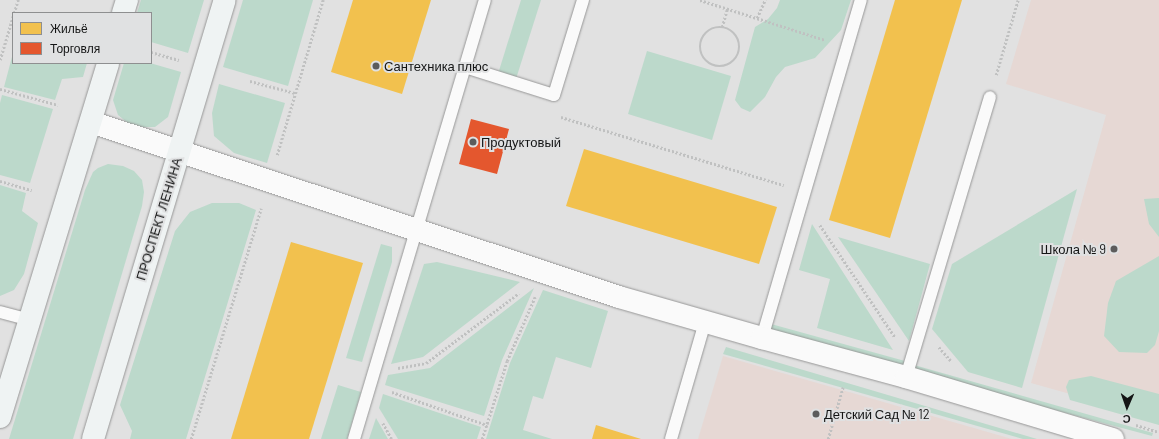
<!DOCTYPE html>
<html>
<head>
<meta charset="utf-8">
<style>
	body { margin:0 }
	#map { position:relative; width:1159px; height:439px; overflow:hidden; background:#e1e1e1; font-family:Barlow,sans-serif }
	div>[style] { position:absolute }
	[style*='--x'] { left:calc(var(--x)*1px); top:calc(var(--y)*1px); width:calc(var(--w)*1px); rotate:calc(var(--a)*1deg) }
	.education>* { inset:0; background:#e6d8d4 }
	.green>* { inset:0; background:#bcd9cb }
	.homes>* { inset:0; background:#f2c14e }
	.shops>* { inset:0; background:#e4572e }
	.path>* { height:2.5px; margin-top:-1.25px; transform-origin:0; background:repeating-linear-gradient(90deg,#c0c1c1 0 2px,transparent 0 4px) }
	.path>.ring { margin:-1.25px; padding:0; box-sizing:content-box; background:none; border:2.5px solid #c0c1c1; border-radius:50% }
	.roads { filter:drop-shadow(0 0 1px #979797) drop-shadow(0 0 1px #979797) }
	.lane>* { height:12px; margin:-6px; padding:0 6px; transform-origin:6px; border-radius:6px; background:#fafafa }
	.street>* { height:22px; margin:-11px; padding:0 11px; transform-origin:11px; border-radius:11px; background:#fafafa }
	.secondary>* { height:22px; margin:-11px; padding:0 11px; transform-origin:11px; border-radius:11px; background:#eff3f3 }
	.dots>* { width:11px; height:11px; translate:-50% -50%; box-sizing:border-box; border:2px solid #e0e1e2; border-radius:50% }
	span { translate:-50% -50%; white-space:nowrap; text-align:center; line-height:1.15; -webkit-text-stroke:4px #e0e1e2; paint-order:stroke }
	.poi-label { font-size:13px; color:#141515 }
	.left { translate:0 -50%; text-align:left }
	.right { translate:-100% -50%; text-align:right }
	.street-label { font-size:13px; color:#141515 }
	.legend { position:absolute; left:12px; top:12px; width:140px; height:52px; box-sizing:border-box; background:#e0e1e2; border:1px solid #8e8f90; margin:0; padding:5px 7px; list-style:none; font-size:12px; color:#141515 }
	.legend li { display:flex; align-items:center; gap:8px; height:20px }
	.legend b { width:20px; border:1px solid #8e8f90 }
	.north { position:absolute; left:1107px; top:387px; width:40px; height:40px; -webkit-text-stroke:3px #e0e1e2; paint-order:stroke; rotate:182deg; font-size:11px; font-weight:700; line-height:16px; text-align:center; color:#141515 }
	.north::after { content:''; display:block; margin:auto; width:14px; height:18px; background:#141515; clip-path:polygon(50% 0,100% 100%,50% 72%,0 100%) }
</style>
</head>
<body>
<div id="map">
	<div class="education">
		<i style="clip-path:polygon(1031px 0,1159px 0,1159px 419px,1031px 383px,1106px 115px,1006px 84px)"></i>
		<i style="clip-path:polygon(723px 356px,842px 390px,1012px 439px,698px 439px)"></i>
	</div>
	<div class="green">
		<i style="clip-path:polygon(141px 0,204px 0,188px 53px,151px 42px,151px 13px,137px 13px)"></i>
		<i style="clip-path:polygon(243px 0,313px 0,288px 86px,223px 67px)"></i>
		<i style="clip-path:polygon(521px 0,541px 0,515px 82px,497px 77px)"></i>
		<i style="clip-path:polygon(780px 0,851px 0,841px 30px,815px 58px,785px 67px,776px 77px,765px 97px,750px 112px,741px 108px,735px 100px,755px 27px,768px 19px,777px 8px)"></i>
		<i style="clip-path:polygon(647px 51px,731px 76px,712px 140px,628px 114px)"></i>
		<i style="clip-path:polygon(13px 53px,13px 63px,87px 63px,83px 77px,62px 79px,55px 100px,4px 87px)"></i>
		<i style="clip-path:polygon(124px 63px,150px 63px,181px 72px,168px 117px,155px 127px,139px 127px,129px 124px,118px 115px,113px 100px)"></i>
		<i style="clip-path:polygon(219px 84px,285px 103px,267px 163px,234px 153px,214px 136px,212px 113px)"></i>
		<i style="clip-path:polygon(2px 95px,53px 109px,30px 183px,0 175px,0 103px)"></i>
		<i style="clip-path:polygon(108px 164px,123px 166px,134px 171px,142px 180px,144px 192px,142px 206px,73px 439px,9px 439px,85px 190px,93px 172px,98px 168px)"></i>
		<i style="clip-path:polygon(0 185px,26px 193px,22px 211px,38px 223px,24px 274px,14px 290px,0 296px)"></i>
		<i style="clip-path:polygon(1077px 189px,1022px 388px,968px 372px,932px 329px,952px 264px)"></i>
		<i style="clip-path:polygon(1159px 198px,1159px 237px,1149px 224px,1144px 199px)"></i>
		<i style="clip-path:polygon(212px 203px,239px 203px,256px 210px,186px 439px,130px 439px,132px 431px,120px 405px,175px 231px,190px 212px)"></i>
		<i style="clip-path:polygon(812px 224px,893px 350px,817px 328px,830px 279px,799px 270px)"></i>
		<i style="clip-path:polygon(838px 237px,930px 264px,909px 341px)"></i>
		<i style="clip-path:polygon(381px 244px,392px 247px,392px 262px,362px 362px,346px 358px)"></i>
		<i style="clip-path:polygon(1159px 256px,1159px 331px,1155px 345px,1147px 353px,1119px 352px,1104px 336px,1108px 303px,1116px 281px)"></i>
		<i style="clip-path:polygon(437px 262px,520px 282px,423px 357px,391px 364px,424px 264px)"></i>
		<i style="clip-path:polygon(534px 288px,502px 360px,484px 416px,385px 385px,388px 375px,430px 368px)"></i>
		<i style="clip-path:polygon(543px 290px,608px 311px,591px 368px,556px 357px,543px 399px,533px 396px,523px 430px,552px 439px,486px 439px,510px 363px)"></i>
		<i style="clip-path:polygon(771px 324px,905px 361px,903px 369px,769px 332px)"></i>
		<i style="clip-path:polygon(726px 347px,1037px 439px,1023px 439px,723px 354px)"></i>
		<i style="clip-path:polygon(914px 365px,1153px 433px,1152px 436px,912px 372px)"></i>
		<i style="clip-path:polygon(1091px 376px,1159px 394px,1159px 425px,1070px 400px,1066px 387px,1069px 380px)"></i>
		<i style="clip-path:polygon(338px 385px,361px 392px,347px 439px,321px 439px)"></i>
		<i style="clip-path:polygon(383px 394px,481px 427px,477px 439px,398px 439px,379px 408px)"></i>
		<i style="clip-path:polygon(376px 418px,388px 439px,369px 439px)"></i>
	</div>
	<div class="homes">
		<i style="clip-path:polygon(353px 0,431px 0,402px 94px,331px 72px)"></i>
		<i style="clip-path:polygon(895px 0,962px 0,890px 238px,829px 220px)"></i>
		<i style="clip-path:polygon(584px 149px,777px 207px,759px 264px,566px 206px)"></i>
		<i style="clip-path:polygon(291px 242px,363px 263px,309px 439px,231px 439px)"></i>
		<i style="clip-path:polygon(596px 425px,641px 439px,592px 439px)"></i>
	</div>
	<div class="shops">
		<i style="clip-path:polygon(471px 119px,509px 129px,497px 174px,459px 164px)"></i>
	</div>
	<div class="path">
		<i style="--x:700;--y:0;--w:131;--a:17.7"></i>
		<i style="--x:14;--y:13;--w:14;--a:-73"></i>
		<i style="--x:757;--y:18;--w:20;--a:-66"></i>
		<i class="ring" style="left:700px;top:27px;width:37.5px;height:37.5px"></i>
		<i style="--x:722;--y:27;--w:19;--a:-74"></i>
		<i style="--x:151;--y:52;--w:29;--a:16"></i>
		<i style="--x:0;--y:60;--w:46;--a:-73.5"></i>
		<i style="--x:996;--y:75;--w:78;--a:-73.7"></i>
		<i style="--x:250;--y:81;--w:47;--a:14.9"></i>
		<i style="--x:0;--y:89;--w:60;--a:15.4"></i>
		<i style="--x:561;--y:117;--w:233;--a:17"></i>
		<i style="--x:277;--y:155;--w:162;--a:-73.5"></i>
		<i style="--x:0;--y:181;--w:33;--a:16"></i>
		<i style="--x:820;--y:225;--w:135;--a:56.2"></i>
		<i style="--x:939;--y:347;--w:18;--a:49"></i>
		<i style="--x:398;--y:368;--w:28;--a:-10"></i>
		<i style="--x:426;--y:363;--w:116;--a:-37"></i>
		<i style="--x:392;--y:392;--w:101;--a:19.2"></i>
		<i style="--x:383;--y:423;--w:18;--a:61"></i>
		<i style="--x:1136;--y:425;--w:24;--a:17"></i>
		<i style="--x:191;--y:439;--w:241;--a:-73.1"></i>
		<i style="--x:482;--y:439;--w:82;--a:-72.2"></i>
		<i style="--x:507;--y:361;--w:70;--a:-66.4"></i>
		<i style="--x:828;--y:439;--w:54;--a:-73.9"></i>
	</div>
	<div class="roads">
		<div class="lane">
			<i style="--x:465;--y:67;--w:93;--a:17.5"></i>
			<i style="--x:554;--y:95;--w:99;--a:-73"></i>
			<i style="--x:0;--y:312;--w:31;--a:15"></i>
			<i style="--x:762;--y:338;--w:352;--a:-73.7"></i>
			<i style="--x:906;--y:377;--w:292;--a:-73.3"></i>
			<i style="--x:354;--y:439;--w:458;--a:-73.4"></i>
			<i style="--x:671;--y:439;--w:122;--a:-73.8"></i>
		</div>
		<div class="street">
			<i style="--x:91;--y:122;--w:556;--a:18.34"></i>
			<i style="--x:619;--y:297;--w:149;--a:16"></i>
			<i style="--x:762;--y:338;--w:149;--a:15.2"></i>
			<i style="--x:906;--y:377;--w:216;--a:16.7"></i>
		</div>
		<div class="secondary">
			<i style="--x:123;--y:13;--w:14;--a:-73"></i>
			<i style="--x:0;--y:417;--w:370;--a:-73"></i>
			<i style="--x:93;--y:439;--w:458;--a:-73.3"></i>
		</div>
	</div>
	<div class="dots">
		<i style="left:376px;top:66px;background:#5c5c5c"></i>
		<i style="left:473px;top:142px;background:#5c5c5c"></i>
		<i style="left:1114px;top:249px;background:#5c5c5c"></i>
		<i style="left:816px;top:414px;background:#5c5c5c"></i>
	</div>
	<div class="poi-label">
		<span class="left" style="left:384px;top:66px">Сантехника плюс</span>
		<span class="left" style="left:481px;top:142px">Продуктовый</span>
		<span class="right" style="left:1106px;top:249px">Школа № 9</span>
		<span class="left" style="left:824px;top:414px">Детский Сад № 12</span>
	</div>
	<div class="street-label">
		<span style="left:159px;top:219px;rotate:-73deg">ПРОСПЕКТ ЛЕНИНА</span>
	</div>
	<ul class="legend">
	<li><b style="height:11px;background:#f2c14e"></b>Жильё</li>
	<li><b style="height:11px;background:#e4572e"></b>Торговля</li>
	</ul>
	<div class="north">С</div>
</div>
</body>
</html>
